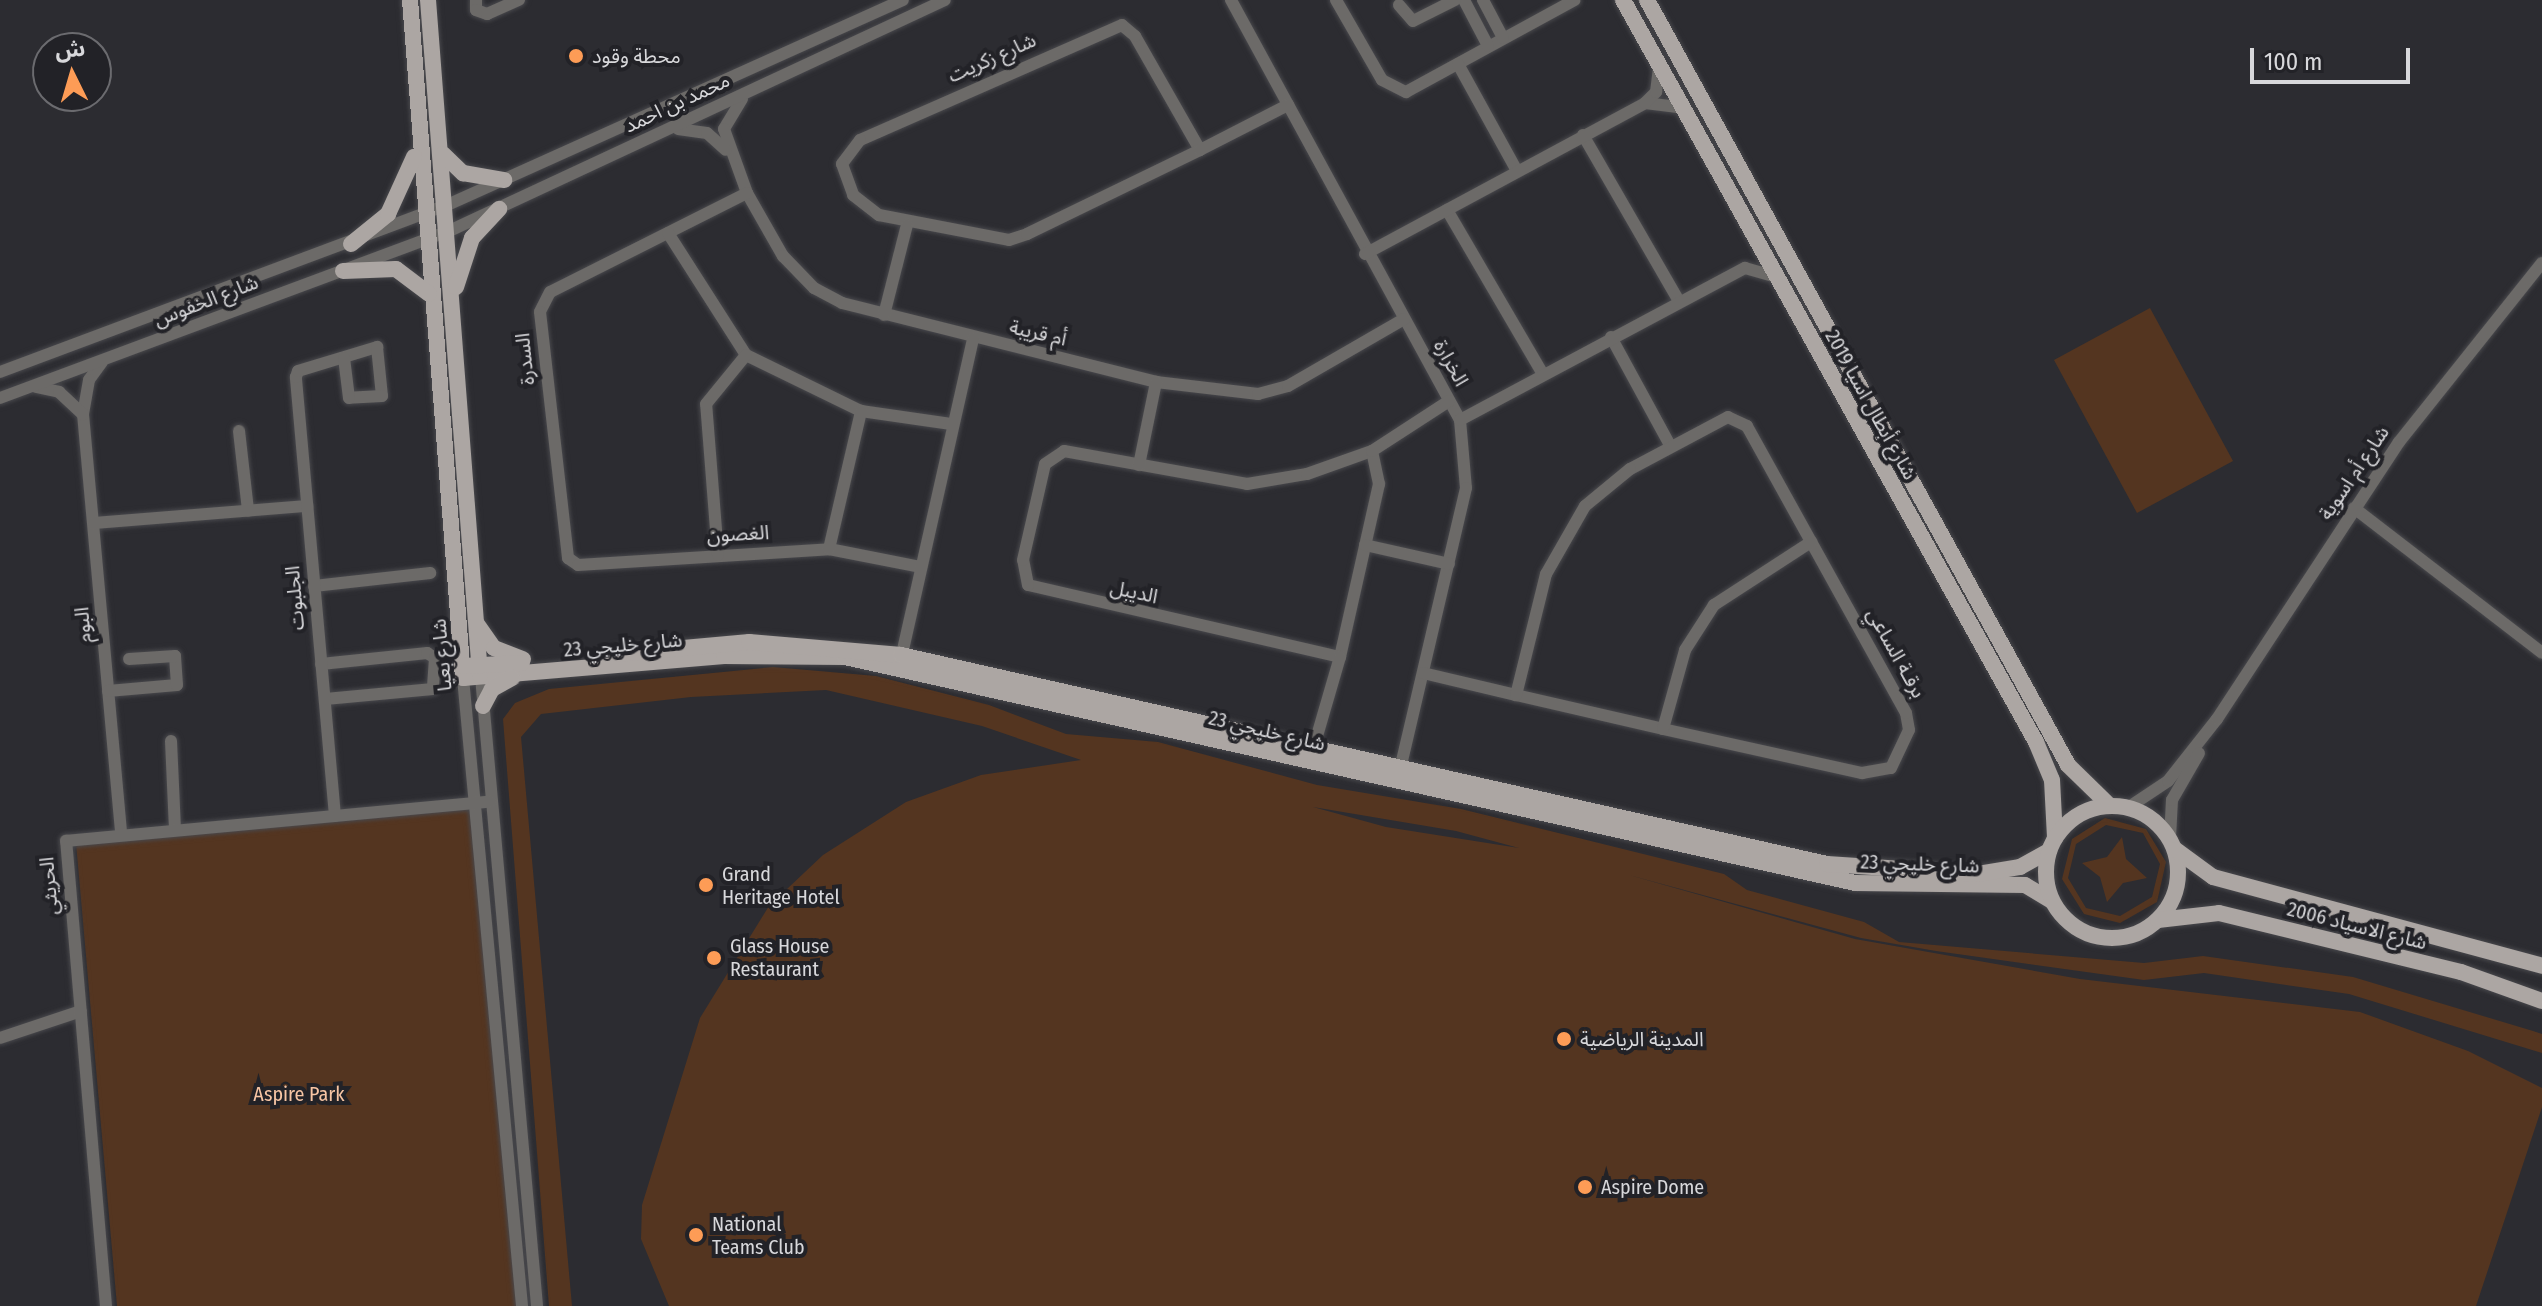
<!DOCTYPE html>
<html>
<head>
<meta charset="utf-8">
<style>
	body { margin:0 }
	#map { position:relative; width:2542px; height:1306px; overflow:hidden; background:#2c2c31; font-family:"Fira Sans Condensed","Noto Sans Arabic",sans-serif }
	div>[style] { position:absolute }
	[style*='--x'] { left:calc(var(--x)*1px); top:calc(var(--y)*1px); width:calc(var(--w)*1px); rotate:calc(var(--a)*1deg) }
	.green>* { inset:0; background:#543520 }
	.roads { filter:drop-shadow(0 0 2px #48484c) drop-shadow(0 0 2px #48484c) }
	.minor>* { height:12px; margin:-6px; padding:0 6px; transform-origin:6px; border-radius:6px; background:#6c6a68 }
	.major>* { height:16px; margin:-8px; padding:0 8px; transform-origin:8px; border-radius:8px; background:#aca6a3 }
	.major>.ring { margin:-8px; padding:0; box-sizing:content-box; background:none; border:16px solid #aca6a3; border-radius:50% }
	.dots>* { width:22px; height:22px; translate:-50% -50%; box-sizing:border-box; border:4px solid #222227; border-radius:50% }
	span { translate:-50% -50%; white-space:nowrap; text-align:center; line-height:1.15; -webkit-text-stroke:8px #222227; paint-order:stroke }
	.poi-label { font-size:20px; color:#d8d8db }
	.left { translate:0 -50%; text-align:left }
	.street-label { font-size:20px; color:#d8d8db }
	.park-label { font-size:20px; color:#f7c5a4 }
	.north { position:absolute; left:32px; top:32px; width:80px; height:80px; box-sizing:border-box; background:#222227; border:2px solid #6b6b6f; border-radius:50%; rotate:355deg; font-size:22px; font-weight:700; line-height:32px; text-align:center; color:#d8d8db }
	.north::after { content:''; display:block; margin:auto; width:28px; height:36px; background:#fd9c56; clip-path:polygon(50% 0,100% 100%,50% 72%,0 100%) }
	.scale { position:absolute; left:2250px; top:48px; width:160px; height:36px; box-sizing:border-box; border:4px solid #d8d8db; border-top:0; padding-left:10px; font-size:24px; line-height:28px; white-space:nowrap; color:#d8d8db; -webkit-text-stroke:6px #222227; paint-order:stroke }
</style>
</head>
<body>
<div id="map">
	<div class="green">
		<i style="clip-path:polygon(2150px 308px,2233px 461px,2137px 513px,2054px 360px)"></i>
		<i style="clip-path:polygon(evenodd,773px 667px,876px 676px,989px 705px,1066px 734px,1158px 742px,1317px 785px,1461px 809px,1724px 874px,1747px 890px,1864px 922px,1899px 942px,2144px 963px,2203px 956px,2353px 977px,2533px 1031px,2542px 1034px,2542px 1053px,2349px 994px,2204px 973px,2144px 980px,1936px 951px,1861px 938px,1629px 875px,1855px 939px,2080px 979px,2360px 1012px,2468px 1051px,2542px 1088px,2542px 1107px,2476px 1306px,669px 1306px,641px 1239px,642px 1205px,700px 1018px,769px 906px,823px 855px,906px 802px,981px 775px,1081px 760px,982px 726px,826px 690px,691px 697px,541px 714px,521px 737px,572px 1306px,549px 1306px,503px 719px,515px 703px,549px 689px,773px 667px,1313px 807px,1456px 831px,1519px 848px,1386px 827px,1313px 807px)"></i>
		<i style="clip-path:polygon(475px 807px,519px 1306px,117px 1306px,76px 843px)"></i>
		<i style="clip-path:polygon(evenodd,2105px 818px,2146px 829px,2166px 862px,2157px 902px,2120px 923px,2084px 914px,2062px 879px,2072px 839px,2105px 818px,2106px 825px,2143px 833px,2160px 864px,2152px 897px,2120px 916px,2086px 908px,2068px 878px,2076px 844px,2106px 825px)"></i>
		<i style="clip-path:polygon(2122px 837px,2126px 859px,2147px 878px,2123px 883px,2107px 902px,2100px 877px,2082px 863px,2107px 857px)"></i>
	</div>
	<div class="roads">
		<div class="minor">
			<i style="--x:476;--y:0;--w:10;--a:90"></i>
			<i style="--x:476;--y:10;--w:12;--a:20"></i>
			<i style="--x:487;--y:14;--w:35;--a:-24"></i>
			<i style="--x:1231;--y:0;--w:478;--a:61.4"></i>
			<i style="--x:1460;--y:420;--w:68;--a:85"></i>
			<i style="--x:1466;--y:488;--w:294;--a:103.2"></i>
			<i style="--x:1336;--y:0;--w:92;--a:60.1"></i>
			<i style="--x:1382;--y:80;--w:27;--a:27"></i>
			<i style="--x:1406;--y:92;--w:192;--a:-28.6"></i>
			<i style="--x:1464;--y:0;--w:52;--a:62.4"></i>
			<i style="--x:1483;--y:0;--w:43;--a:62.2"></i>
			<i style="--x:1399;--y:5;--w:21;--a:49"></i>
			<i style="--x:1413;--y:21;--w:47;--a:-26.6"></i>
			<i style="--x:1458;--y:64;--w:122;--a:61.1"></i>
			<i style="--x:742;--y:99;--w:35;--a:121"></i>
			<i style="--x:724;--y:129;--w:68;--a:70.2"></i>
			<i style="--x:747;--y:193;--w:73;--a:60.3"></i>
			<i style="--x:783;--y:256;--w:45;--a:45.9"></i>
			<i style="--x:814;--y:288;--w:32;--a:28"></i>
			<i style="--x:842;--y:303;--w:324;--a:14.1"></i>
			<i style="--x:1156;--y:382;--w:103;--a:6.7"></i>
			<i style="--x:1258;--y:394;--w:31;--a:-15"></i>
			<i style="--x:1288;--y:386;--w:134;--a:-30"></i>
			<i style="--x:1645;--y:103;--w:39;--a:7"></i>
			<i style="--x:678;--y:129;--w:29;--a:8"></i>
			<i style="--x:707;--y:133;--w:25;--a:42"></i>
			<i style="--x:1583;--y:135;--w:192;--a:60"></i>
			<i style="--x:1200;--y:150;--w:131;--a:-119.7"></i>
			<i style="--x:1135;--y:36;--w:17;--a:-140"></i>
			<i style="--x:1122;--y:25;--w:286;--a:156.3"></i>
			<i style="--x:860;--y:140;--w:30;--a:127"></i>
			<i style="--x:842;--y:164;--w:33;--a:70"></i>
			<i style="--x:853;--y:195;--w:33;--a:38"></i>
			<i style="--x:879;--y:215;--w:132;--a:10.9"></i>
			<i style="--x:1009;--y:240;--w:19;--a:-18"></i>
			<i style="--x:1027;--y:234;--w:192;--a:-25.9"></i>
			<i style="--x:1200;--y:150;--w:99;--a:-27.1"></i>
			<i style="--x:747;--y:193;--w:220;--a:153.3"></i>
			<i style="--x:550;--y:292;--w:22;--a:117"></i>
			<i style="--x:540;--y:312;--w:248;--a:83.5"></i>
			<i style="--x:568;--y:558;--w:12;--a:35"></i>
			<i style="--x:578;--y:565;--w:252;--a:-3.6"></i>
			<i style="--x:829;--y:549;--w:94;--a:11.1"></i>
			<i style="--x:1447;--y:210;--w:190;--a:59.7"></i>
			<i style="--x:668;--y:233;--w:145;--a:57.4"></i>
			<i style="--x:746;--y:355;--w:128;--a:26"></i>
			<i style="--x:861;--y:411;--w:91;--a:8.2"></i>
			<i style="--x:1365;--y:254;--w:318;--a:-28.3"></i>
			<i style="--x:1645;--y:103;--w:16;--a:-45"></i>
			<i style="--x:1656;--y:92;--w:26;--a:-83"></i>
			<i style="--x:884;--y:315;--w:93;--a:-75.7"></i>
			<i style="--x:1611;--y:337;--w:125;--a:61.4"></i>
			<i style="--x:102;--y:362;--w:22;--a:126"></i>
			<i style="--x:89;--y:380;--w:35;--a:100"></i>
			<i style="--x:83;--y:414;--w:420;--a:84.8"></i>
			<i style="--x:0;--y:372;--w:475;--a:-20.5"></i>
			<i style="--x:445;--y:206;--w:502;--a:-24.22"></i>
			<i style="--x:36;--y:387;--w:24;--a:12"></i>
			<i style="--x:59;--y:392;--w:33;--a:43"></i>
			<i style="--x:0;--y:398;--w:477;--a:-20.4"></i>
			<i style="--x:447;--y:232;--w:549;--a:-24.98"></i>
			<i style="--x:1460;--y:420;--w:323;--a:-28.1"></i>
			<i style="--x:1745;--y:268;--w:32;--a:16"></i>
			<i style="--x:239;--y:431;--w:80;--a:83.5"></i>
			<i style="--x:1064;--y:451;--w:186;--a:10.2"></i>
			<i style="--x:1247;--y:484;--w:61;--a:-9.5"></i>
			<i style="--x:1307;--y:474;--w:69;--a:-19.5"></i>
			<i style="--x:1372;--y:451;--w:34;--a:78"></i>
			<i style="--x:1379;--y:484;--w:177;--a:102.7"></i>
			<i style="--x:1340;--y:657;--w:320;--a:-167"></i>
			<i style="--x:1028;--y:585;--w:25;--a:-101"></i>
			<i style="--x:1023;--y:560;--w:98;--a:-77.1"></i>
			<i style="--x:1045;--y:464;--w:23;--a:-34"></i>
			<i style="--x:1372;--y:451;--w:92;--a:-33"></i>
			<i style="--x:1139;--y:465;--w:85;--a:-78.4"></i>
			<i style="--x:2354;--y:508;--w:237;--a:37.6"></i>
			<i style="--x:94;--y:523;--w:214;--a:-4.6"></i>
			<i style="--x:1365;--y:545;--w:86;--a:12.7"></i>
			<i style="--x:829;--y:549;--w:142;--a:-76.9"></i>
			<i style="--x:718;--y:555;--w:151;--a:-94.5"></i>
			<i style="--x:706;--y:404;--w:63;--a:-50.8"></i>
			<i style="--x:314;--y:586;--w:117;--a:-6.4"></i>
			<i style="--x:900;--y:663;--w:333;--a:-77.3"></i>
			<i style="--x:321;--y:664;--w:107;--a:-5.9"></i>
			<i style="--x:427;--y:653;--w:9;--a:32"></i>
			<i style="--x:435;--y:658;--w:31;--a:94"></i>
			<i style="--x:433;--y:689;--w:108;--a:174.7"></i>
			<i style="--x:1423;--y:673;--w:96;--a:13.3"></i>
			<i style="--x:1516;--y:695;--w:151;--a:13"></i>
			<i style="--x:1663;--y:729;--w:204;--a:12.5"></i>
			<i style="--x:1862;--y:773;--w:29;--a:-10"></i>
			<i style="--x:1891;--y:768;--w:42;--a:-64.7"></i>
			<i style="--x:1909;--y:730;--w:17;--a:-100"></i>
			<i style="--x:1906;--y:713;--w:328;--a:-119"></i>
			<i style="--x:1747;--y:426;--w:21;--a:-155"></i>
			<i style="--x:1728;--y:417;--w:111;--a:152"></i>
			<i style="--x:1630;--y:469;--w:58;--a:140.6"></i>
			<i style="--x:1585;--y:506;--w:78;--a:119.8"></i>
			<i style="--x:1546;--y:574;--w:125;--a:103.9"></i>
			<i style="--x:481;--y:677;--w:631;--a:84.91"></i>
			<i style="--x:463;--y:678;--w:631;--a:84.63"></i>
			<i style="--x:108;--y:691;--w:69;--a:-5"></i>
			<i style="--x:177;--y:685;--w:29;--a:-94"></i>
			<i style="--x:175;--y:656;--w:46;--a:176.3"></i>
			<i style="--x:1663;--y:729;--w:82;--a:-74.4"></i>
			<i style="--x:1685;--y:650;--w:54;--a:-57.2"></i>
			<i style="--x:1714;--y:605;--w:116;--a:-33"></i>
			<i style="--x:1317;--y:736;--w:82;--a:-73.8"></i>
			<i style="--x:171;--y:741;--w:87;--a:87.4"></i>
			<i style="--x:2129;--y:807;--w:47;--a:-33.7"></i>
			<i style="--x:2168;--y:781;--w:79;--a:-51.7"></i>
			<i style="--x:2217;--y:719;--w:331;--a:-56.7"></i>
			<i style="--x:2399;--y:442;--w:229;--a:-51.4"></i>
			<i style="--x:335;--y:816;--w:441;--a:-95.1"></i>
			<i style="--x:296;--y:377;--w:6;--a:-72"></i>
			<i style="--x:298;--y:371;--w:83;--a:-16.9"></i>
			<i style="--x:377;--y:347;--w:49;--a:84.2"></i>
			<i style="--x:382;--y:396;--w:33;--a:177"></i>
			<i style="--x:349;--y:398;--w:40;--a:-97.1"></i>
			<i style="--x:2170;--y:838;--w:38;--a:-87"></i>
			<i style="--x:2172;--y:800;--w:54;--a:-60.1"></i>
			<i style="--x:0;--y:1038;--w:85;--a:-18.4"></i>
			<i style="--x:106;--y:1306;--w:467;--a:-94.9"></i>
			<i style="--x:66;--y:841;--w:426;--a:-5.3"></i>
		</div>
		<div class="major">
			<i style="--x:410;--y:0;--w:680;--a:85.53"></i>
			<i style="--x:463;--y:678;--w:262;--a:-4.8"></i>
			<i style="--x:724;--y:656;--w:121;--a:0.5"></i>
			<i style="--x:845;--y:657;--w:1035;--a:12.61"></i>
			<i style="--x:1855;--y:883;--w:170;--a:0.7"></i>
			<i style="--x:2025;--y:885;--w:31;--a:31"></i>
			<i style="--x:428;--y:0;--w:677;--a:85.59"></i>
			<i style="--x:1623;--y:0;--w:849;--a:60.9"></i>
			<i style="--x:2036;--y:742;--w:41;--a:67.2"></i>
			<i style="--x:2052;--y:780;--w:58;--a:87"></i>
			<i style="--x:1647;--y:0;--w:873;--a:61.17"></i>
			<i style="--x:2068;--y:765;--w:57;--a:44.3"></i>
			<i style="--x:443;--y:154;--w:28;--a:44"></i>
			<i style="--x:463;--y:173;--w:42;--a:9.7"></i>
			<i style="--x:351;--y:244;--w:48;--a:-39"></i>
			<i style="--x:388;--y:214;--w:63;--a:-65.5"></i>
			<i style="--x:343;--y:271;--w:53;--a:-2.2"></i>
			<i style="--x:396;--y:269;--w:41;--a:37.1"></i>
			<i style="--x:456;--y:287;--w:52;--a:-71.9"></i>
			<i style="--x:472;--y:238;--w:40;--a:-47"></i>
			<i style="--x:477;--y:624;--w:29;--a:55"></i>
			<i style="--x:494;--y:648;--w:31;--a:21"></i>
			<i style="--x:617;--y:654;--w:133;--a:-5.2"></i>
			<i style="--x:749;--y:642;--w:153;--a:4.9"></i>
			<i style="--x:901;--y:655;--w:949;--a:12.72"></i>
			<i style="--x:1827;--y:864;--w:151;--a:3.8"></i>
			<i style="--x:1978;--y:874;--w:43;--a:-9.5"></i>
			<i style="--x:2020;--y:867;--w:33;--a:-29"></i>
			<i style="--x:463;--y:666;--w:59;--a:-2.9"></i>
			<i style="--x:483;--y:706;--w:19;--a:-62"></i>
			<i style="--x:492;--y:689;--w:23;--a:-29"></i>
			<i class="ring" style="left:2046px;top:806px;width:116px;height:116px"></i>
			<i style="--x:2176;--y:850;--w:46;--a:36.1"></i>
			<i style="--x:2213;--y:877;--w:341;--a:15.1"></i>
			<i style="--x:2158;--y:920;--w:61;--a:-6.5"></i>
			<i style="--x:2219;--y:913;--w:249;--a:13.7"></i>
			<i style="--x:2461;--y:972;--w:86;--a:19.7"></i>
		</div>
	</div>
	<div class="dots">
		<i style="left:576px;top:56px;background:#fd9c56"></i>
		<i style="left:706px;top:885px;background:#fd9c56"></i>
		<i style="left:714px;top:958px;background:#fd9c56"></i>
		<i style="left:1564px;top:1039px;background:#fd9c56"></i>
		<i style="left:1585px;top:1187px;background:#fd9c56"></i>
		<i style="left:696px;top:1235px;background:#fd9c56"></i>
	</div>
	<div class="poi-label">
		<span class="left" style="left:592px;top:56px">محطة وقود</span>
		<span class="left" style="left:722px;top:886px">Grand<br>Heritage Hotel</span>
		<span class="left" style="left:730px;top:958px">Glass House<br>Restaurant</span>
		<span class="left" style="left:1580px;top:1039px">المدينة الرياضية</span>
		<span class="left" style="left:1601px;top:1187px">Aspire Dome</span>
		<span class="left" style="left:712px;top:1236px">National<br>Teams Club</span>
	</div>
	<div class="street-label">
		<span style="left:992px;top:58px;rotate:-24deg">شارع زكريت</span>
		<span style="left:677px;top:103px;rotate:-25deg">محمد بن احمد</span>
		<span style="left:206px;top:301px;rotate:-21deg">شارع الخفوس</span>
		<span style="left:1038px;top:333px;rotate:13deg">أم قريبة</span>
		<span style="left:525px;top:359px;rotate:-96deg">السدرة</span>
		<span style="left:1451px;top:363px;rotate:61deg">الخرارة</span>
		<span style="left:1871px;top:405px;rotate:61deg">شارع أبطال اسيا 2019</span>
		<span style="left:2354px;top:473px;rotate:-56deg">شارع أم اسوية</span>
		<span style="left:738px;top:534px;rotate:-3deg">الغصون</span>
		<span style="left:1134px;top:592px;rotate:12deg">الديبل</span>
		<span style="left:295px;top:598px;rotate:-95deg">الجلبوت</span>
		<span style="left:83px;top:625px;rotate:-95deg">البوم</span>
		<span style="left:623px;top:645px;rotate:-5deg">شارع خليجي 23</span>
		<span style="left:1896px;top:653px;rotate:61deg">برقـة الساعي</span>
		<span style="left:442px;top:655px;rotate:-95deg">شارع بعيا</span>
		<span style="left:1267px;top:731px;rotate:13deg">شارع خليجي 23</span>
		<span style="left:1920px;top:864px;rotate:2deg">شارع خليجي 23</span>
		<span style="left:49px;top:886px;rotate:-95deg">الحريثي</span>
		<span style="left:2357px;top:926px;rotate:14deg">شارع الاسياد 2006</span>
	</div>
	<div class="park-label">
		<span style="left:299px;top:1094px">Aspire Park</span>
	</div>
	<div class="north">ش</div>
	<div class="scale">100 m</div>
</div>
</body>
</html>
